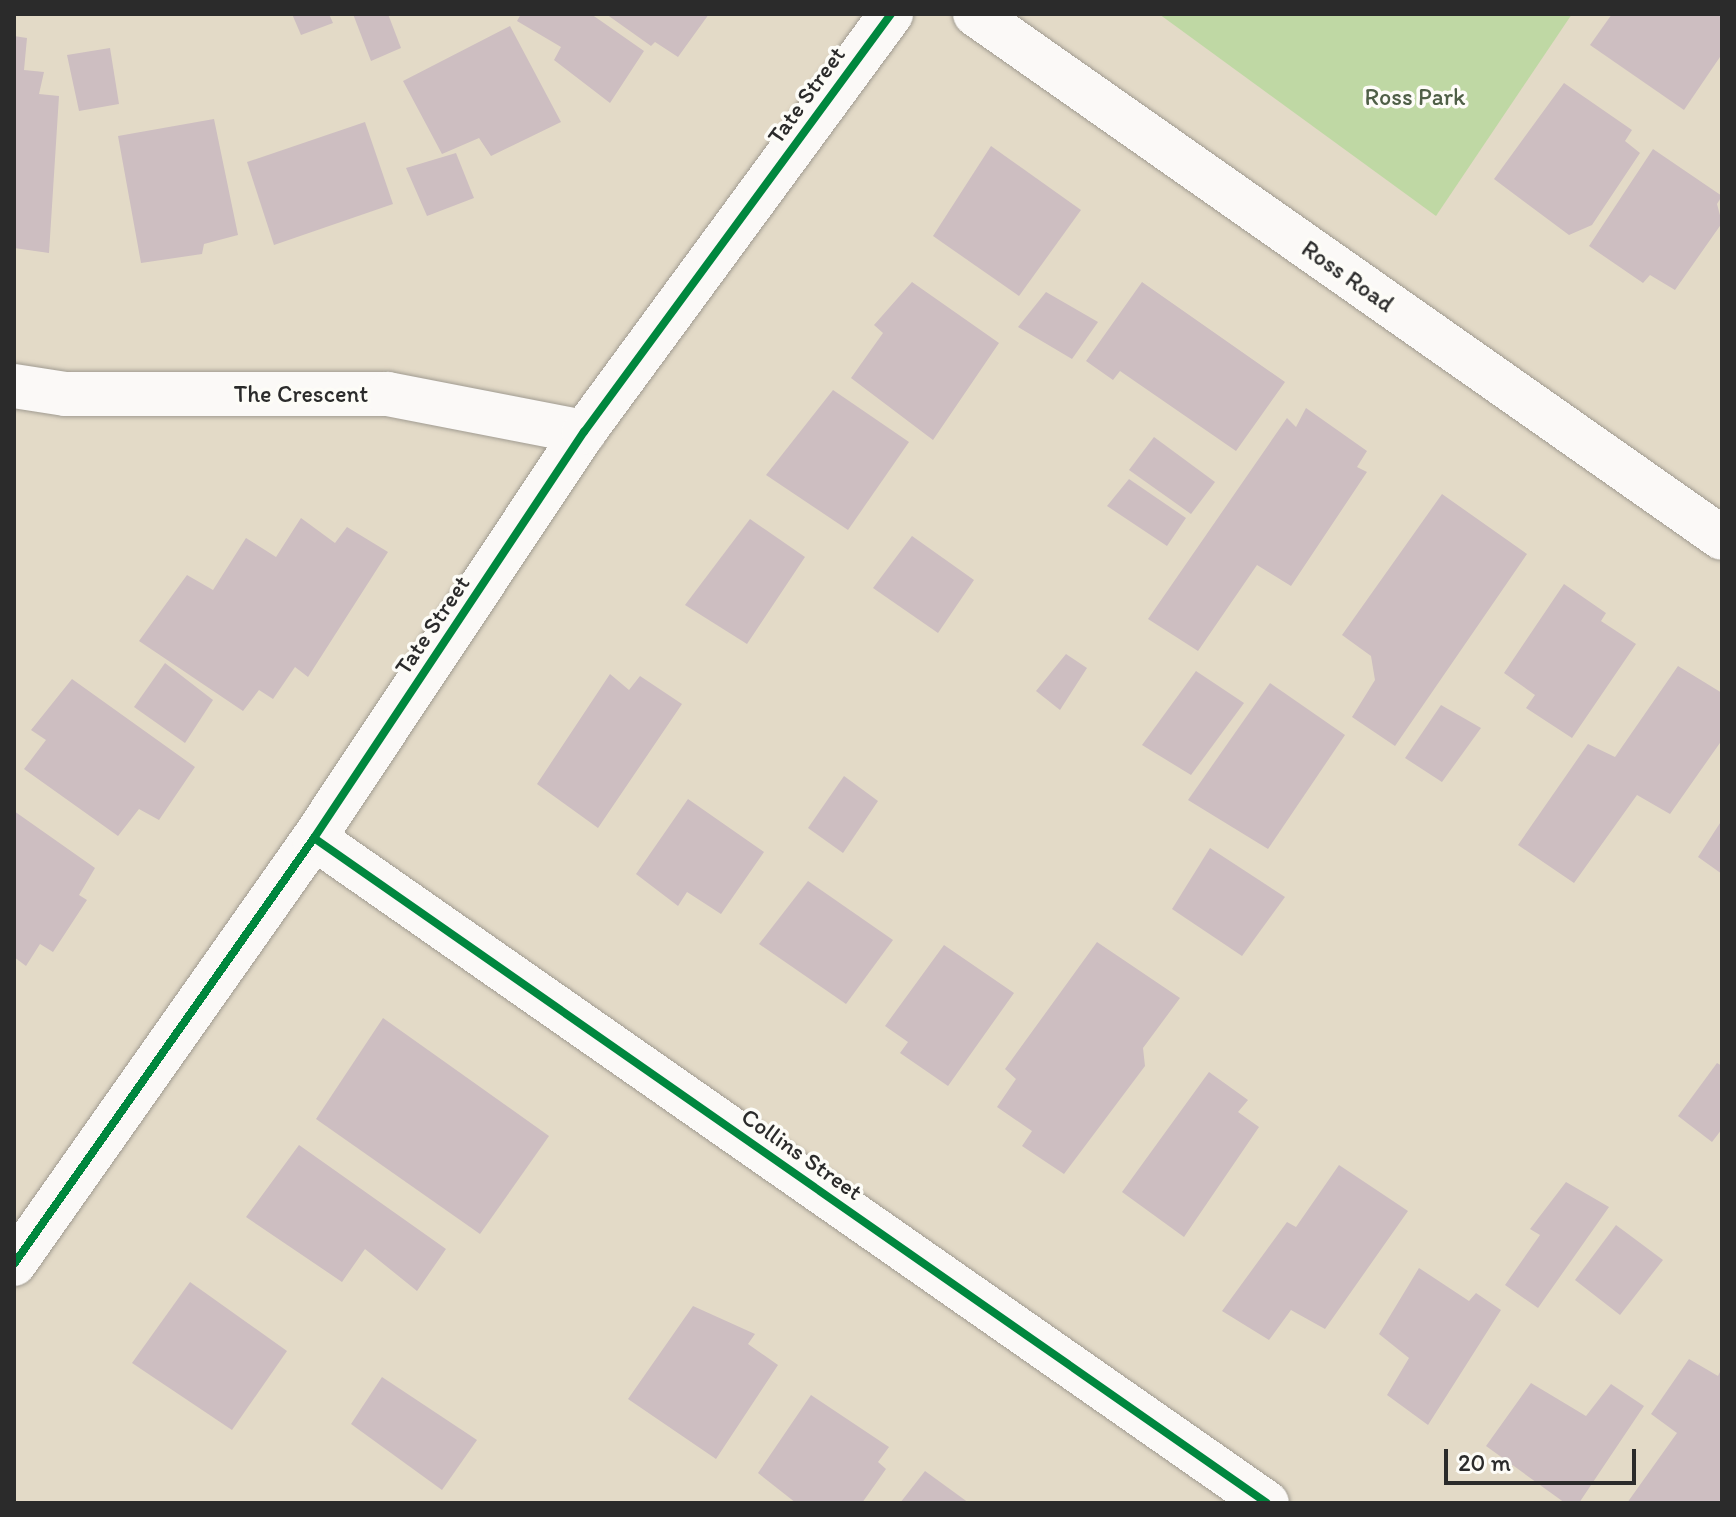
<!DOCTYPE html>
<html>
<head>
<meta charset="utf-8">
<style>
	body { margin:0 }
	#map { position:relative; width:1736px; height:1517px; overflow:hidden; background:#e3dac7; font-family:Itim,sans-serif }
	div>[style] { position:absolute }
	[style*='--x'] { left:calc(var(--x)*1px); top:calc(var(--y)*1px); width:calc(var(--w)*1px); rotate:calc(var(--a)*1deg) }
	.green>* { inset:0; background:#bfd8a4 }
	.building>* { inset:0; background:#cdbec1 }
	.roads { filter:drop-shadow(0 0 2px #a09b91) drop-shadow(0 0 2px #a09b91) }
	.street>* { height:44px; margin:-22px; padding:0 22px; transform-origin:22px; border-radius:22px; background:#fbf9f7 }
	.secondary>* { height:44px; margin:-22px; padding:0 22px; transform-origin:22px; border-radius:22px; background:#fbf9f7 }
	.cycleway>* { height:8px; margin:-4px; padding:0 4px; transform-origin:4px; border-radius:4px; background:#00873e }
	span { translate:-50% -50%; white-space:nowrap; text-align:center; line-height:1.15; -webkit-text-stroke:7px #fdfcf7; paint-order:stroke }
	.street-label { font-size:24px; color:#2b2b2b }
	.park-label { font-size:24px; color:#4f5f47 }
	.frame { position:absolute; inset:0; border:16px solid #2b2b2b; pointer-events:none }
	.scale { position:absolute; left:1444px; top:1449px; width:192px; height:36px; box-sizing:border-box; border:4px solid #2b2b2b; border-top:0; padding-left:10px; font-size:24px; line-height:28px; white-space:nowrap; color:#2b2b2b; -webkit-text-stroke:6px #fdfcf7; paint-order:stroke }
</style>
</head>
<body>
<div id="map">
	<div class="green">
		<i style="clip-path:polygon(1159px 14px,1572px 14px,1436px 216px)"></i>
	</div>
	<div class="building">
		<i style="clip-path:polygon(292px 14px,329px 14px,333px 23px,301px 35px)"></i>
		<i style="clip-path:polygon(353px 14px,388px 14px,401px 48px,371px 61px)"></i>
		<i style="clip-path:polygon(521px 14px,591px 14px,644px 51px,610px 103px,554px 60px,561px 47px,517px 21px)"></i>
		<i style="clip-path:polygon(606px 14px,709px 14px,678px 57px,655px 42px,651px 46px)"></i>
		<i style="clip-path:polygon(1612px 14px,1722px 14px,1722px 54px,1684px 110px,1590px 45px)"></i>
		<i style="clip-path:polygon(510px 26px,561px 122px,491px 156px,479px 138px,442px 154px,403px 81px)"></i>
		<i style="clip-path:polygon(14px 36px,27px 38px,24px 70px,44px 72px,39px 94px,59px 96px,49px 253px,14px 248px)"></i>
		<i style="clip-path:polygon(110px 48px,119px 104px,79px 111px,67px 55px)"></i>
		<i style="clip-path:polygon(1564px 83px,1632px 130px,1625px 141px,1640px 153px,1592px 225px,1569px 235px,1494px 179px)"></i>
		<i style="clip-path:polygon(214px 119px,238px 235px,204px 244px,202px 254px,141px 263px,118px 136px)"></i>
		<i style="clip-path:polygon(365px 122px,393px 204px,274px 245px,247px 162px)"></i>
		<i style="clip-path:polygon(991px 146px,1081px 210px,1019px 296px,933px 236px)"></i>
		<i style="clip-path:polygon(1653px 149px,1722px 196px,1717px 204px,1722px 223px,1675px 290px,1650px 275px,1643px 283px,1589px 246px)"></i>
		<i style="clip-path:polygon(456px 153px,474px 198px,427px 216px,406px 168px)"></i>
		<i style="clip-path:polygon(912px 282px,999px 343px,933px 440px,851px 378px,883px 333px,874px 325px)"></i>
		<i style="clip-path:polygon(1142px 282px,1285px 382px,1236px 451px,1120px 371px,1113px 380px,1086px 361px)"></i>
		<i style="clip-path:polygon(1046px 292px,1098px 322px,1072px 359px,1018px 327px)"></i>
		<i style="clip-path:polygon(833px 390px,909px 442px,848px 530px,766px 475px)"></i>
		<i style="clip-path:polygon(1306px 408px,1367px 451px,1357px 467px,1367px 472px,1291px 586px,1257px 565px,1198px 651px,1148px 619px,1287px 418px,1296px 427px)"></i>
		<i style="clip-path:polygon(1154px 437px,1215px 482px,1191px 514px,1129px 470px)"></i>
		<i style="clip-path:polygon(1129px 479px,1186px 518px,1167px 546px,1107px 506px)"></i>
		<i style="clip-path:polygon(1442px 494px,1527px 554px,1395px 746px,1352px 717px,1375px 680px,1371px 656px,1342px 635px)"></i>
		<i style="clip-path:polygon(301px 518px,335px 543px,347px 527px,388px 552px,308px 677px,295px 667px,273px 699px,259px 690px,243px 711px,139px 641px,187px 575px,213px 590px,246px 538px,276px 557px)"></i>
		<i style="clip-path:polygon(750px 519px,805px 557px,747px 644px,685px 605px)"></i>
		<i style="clip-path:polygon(912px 536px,974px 580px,938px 633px,873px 588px)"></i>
		<i style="clip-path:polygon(1564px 584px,1606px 613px,1601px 621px,1636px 644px,1572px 738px,1526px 708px,1535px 695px,1504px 673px)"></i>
		<i style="clip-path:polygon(1066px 654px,1087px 668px,1060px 710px,1036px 691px)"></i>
		<i style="clip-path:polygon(165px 663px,213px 700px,185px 743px,134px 707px)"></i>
		<i style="clip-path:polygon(1678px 666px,1722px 693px,1722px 740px,1670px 814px,1637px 795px,1574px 883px,1518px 845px,1588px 744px,1615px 757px)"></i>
		<i style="clip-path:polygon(1196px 671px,1244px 703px,1191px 775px,1142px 745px)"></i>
		<i style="clip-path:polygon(610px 674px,629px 690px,640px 676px,682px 704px,598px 828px,537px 784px)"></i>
		<i style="clip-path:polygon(72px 679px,195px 767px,159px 820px,139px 809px,118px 836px,24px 769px,46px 740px,31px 730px)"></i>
		<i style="clip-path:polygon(1270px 683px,1345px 735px,1268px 849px,1188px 800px)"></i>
		<i style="clip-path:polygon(1441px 705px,1481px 728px,1442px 782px,1405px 758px)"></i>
		<i style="clip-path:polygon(844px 776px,878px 801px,843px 853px,808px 828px)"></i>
		<i style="clip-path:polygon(688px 799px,764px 852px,721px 914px,687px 892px,678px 906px,636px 874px)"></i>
		<i style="clip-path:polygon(14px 811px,95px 868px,79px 895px,87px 900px,53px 952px,40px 944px,26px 966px,14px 957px)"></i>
		<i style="clip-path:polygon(1722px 820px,1722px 874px,1698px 857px)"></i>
		<i style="clip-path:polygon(1210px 848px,1285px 897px,1242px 956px,1172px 909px)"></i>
		<i style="clip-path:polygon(808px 881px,893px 940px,846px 1004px,759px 944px)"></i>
		<i style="clip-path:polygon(1097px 942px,1180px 998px,1143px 1048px,1145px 1066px,1064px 1174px,1022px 1146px,1032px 1131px,997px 1107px,1016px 1079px,1005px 1069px)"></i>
		<i style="clip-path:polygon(944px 945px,1014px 993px,948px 1086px,900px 1053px,908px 1042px,885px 1026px)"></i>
		<i style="clip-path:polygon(383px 1018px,549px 1136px,480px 1234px,316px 1119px)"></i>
		<i style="clip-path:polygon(1717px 1063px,1722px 1066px,1722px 1129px,1712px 1142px,1678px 1116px)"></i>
		<i style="clip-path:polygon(1209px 1072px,1248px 1100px,1238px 1112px,1259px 1127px,1184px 1237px,1122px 1192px)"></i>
		<i style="clip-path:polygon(299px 1145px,446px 1249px,417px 1291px,365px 1249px,342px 1282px,246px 1217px)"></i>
		<i style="clip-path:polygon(1339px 1165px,1408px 1211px,1325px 1329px,1291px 1310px,1269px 1340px,1222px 1311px,1287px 1222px,1296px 1227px)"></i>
		<i style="clip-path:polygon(1566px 1182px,1609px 1207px,1538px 1308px,1505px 1285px,1540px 1235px,1530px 1229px)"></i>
		<i style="clip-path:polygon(1616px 1225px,1663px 1260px,1620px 1315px,1575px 1280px)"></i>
		<i style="clip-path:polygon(1419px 1268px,1469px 1301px,1476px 1293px,1501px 1310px,1428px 1425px,1387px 1395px,1409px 1358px,1379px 1334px)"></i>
		<i style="clip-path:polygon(190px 1282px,287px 1351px,232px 1430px,132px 1363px)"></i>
		<i style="clip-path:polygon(693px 1306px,755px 1334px,748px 1344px,778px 1365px,716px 1459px,628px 1399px)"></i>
		<i style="clip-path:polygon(1689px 1359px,1718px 1376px,1722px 1368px,1722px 1503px,1627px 1503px,1677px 1433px,1651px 1414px)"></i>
		<i style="clip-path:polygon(382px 1377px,477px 1440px,442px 1490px,351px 1424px)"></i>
		<i style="clip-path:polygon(1531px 1383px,1586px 1416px,1611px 1384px,1644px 1406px,1579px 1503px,1565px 1503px,1486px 1446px)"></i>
		<i style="clip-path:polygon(811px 1395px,889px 1447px,878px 1462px,886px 1469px,862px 1503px,796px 1503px,758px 1473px)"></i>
		<i style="clip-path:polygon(925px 1471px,969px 1503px,900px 1503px)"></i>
	</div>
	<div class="roads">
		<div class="street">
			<i style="--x:14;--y:386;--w:52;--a:8.9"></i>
			<i style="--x:65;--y:394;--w:323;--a:0"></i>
			<i style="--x:388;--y:394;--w:200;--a:11"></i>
			<i style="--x:314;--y:838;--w:1162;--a:34.91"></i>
			<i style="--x:14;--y:1264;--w:521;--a:-54.85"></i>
			<i style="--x:314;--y:838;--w:488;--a:-56.4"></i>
			<i style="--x:584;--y:432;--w:519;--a:-53.7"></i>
		</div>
		<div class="secondary">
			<i style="--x:975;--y:14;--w:912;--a:35.05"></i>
		</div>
	</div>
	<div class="cycleway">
		<i style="--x:314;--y:838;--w:1162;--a:34.91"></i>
		<i style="--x:14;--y:1264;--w:521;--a:-54.85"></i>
		<i style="--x:314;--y:838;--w:488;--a:-56.4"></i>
		<i style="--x:584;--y:432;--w:519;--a:-53.7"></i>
	</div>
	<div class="street-label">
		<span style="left:806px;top:95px;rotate:-54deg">Tate Street</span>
		<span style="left:1348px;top:276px;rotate:35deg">Ross Road</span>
		<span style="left:301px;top:394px">The Crescent</span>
		<span style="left:432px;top:625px;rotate:-56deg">Tate Street</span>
		<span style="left:802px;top:1154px;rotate:35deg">Collins Street</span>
	</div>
	<div class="park-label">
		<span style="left:1415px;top:97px">Ross Park</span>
	</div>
	<div class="frame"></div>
	<div class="scale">20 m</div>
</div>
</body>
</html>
